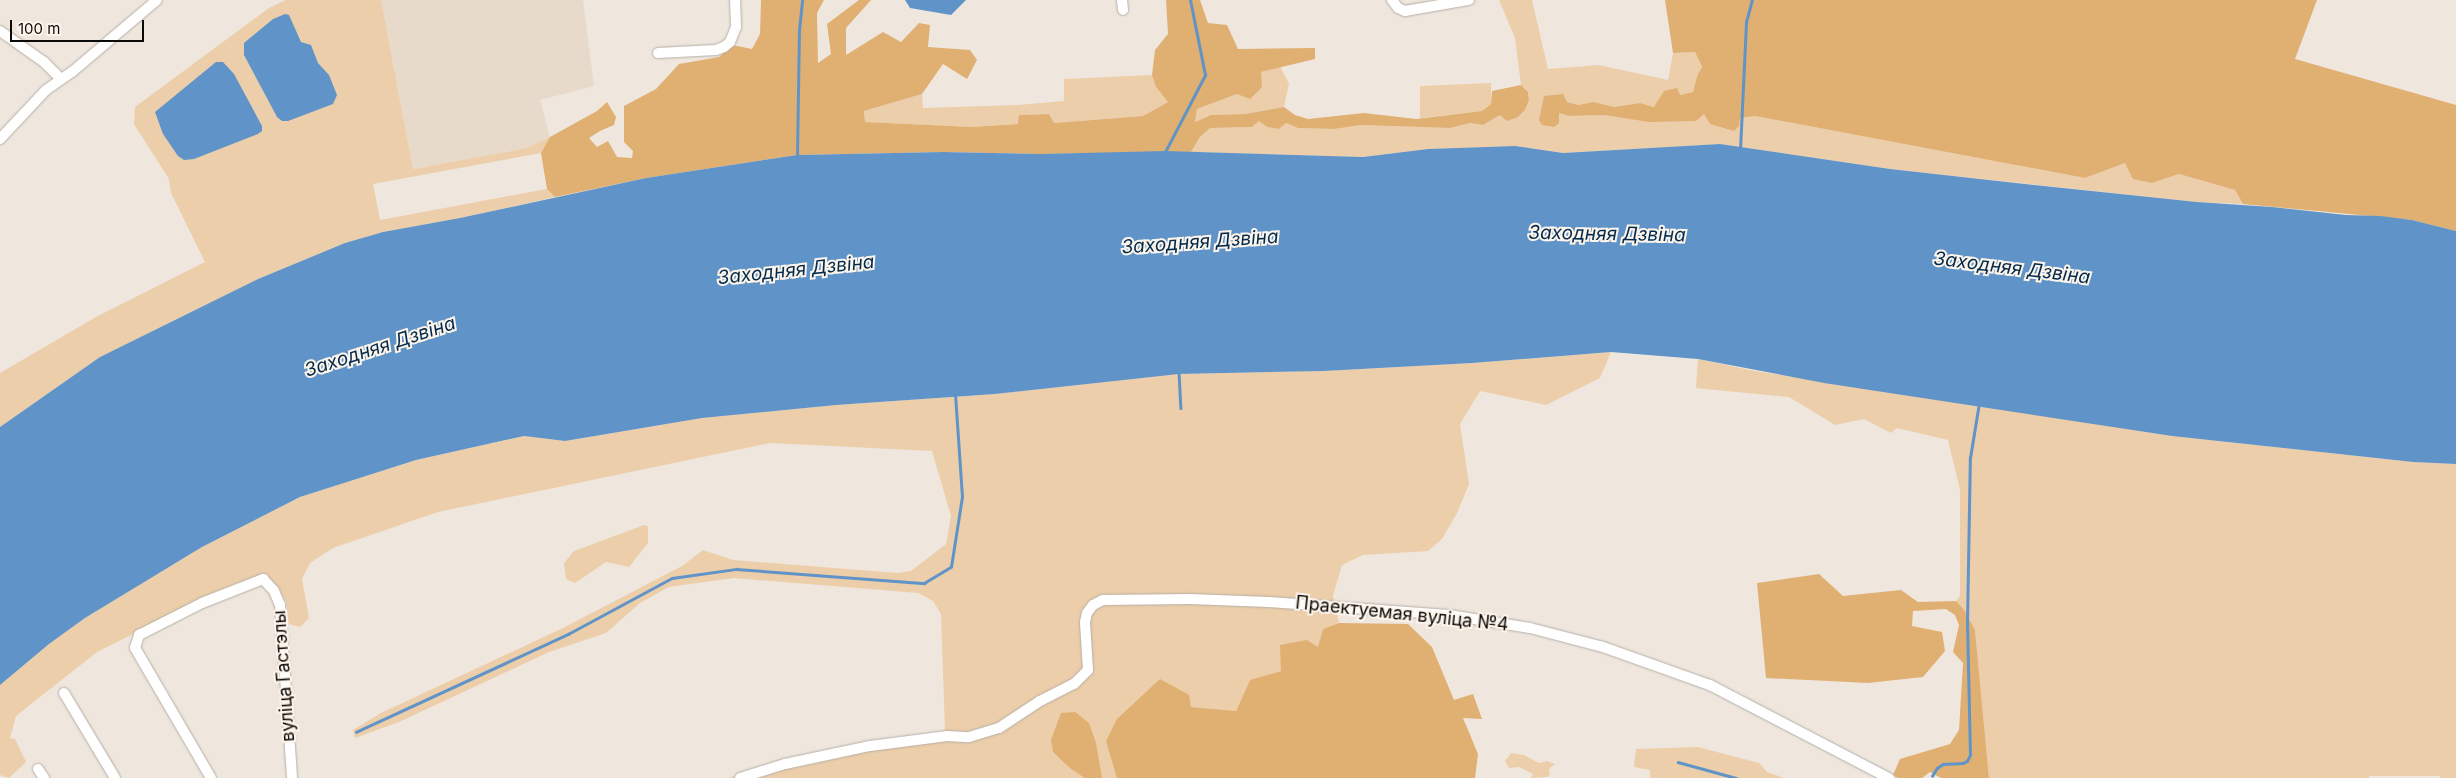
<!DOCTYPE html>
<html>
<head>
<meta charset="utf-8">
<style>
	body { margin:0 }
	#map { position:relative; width:2456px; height:778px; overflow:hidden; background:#efe7de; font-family:Inter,sans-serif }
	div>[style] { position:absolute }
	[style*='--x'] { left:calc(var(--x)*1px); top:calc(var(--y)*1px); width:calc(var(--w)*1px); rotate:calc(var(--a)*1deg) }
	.built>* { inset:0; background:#e7dacb }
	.green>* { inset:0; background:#ecceaa }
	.forest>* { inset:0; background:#e0af72 }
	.water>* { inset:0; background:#6094c8 }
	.stream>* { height:2.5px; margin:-1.25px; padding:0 1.25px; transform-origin:1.25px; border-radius:1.25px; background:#6094c8 }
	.roads { filter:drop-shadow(0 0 1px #b7afa7) drop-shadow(0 0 1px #b7afa7) }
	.street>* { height:10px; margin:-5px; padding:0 5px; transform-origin:5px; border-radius:5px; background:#fff }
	span { translate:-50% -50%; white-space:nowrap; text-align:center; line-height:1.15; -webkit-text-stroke:4px #fdf5eb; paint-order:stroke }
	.street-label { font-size:18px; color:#0d0b08 }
	.water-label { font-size:19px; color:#032b4d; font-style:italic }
	.scale { position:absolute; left:10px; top:20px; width:134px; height:22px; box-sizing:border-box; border:2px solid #0d0b08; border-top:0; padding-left:6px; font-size:15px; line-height:18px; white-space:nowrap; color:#0d0b08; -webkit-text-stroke:4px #fdf5eb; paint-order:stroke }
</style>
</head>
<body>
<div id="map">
	<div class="built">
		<i style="clip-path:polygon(381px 0,583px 0,594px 86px,540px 100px,550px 137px,527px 148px,413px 169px)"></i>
	</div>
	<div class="green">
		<i style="clip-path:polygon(286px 0,381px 0,413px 169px,527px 148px,550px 137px,541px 153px,373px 184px,380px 220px,547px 189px,555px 197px,460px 218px,383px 232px,345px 243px,258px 279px,100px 357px,0 427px,0 373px,96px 317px,205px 262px,171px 193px,169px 179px,134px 124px,135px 107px,269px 8px)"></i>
		<i style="clip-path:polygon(1499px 0,1532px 0,1548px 69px,1599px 65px,1668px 80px,1673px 53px,1695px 52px,1702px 68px,1697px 76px,1693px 92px,1680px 95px,1655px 107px,1640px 103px,1614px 107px,1594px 102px,1578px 105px,1567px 102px,1558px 113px,1569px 116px,1604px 115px,1648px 122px,1705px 114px,1710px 124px,1719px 125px,1739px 118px,1755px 116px,2085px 178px,2125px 163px,2152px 183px,2179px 174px,2235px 190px,2243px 204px,2197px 202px,1890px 169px,1720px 144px,1563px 153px,1515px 146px,1428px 149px,1363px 157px,1191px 152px,1200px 137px,1210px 128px,1252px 127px,1259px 120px,1267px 127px,1279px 129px,1286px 123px,1298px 128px,1334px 129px,1361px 125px,1450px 128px,1470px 123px,1483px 125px,1500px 115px,1518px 117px,1525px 110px,1529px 100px,1528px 92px,1521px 85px,1515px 38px)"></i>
		<i style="clip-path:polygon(1280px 66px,1289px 84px,1284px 107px,1245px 114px,1211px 115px,1195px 122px,1197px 109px,1237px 94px,1261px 72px)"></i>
		<i style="clip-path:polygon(1152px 75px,1156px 87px,1168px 102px,1143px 116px,1054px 123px,1049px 114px,1020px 115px,1019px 124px,972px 127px,865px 122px,864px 111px,922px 94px,923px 108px,1018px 105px,1064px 101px,1064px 79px)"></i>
		<i style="clip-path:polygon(1491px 83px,1491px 104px,1482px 111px,1420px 118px,1420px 86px)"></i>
		<i style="clip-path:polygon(1611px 352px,1600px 378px,1546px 405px,1480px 391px,1460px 424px,1469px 484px,1457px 513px,1442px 539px,1428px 551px,1363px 555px,1342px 565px,1333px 596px,1339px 623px,1323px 629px,1318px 648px,1281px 671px,1250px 680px,1236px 711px,1191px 707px,1117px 773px,1117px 778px,728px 778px,786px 761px,945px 732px,941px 614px,933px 601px,918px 593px,734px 578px,669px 587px,640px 603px,606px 633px,549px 652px,399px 722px,355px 738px,353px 730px,381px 713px,563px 628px,682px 566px,703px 550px,733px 560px,898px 573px,911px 571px,946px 544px,951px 516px,932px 451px,770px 443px,438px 512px,333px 548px,310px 563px,302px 579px,309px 618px,300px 627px,289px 624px,286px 601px,268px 577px,236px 583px,97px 652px,16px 716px,10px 738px,15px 739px,26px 762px,9px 778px,0 775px,0 685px,49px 644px,85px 618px,202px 547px,300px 497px,416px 460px,524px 436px,565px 441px,702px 418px,836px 405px,995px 394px,1179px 374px,1324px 371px,1472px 363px)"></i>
		<i style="clip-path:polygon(1698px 359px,1750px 370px,2172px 436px,2413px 462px,2456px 464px,2456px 778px,2440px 778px,2440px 776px,2369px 776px,2369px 778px,1989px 778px,1975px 630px,1956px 601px,1960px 596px,1960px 490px,1948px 440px,1897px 428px,1891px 433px,1864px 419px,1835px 425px,1789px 397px,1696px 388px)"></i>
		<i style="clip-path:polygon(644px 525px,648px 526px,648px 543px,629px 567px,606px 562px,575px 583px,566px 579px,564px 563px,574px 551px)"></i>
		<i style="clip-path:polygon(1698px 747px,1759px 763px,1767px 772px,1784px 778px,1650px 778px,1650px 770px,1634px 767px,1636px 749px)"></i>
		<i style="clip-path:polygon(1511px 753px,1524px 755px,1539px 763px,1547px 761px,1555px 764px,1549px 769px,1550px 774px,1547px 777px,1531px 778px,1533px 774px,1519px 767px,1509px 768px,1505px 761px)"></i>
	</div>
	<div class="forest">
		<i style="clip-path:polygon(761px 0,824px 0,817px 13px,818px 63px,831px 54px,827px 24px,859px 0,871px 0,846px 28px,846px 55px,883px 32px,901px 42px,919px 23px,930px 25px,928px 47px,970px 50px,977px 60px,967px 79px,943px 64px,922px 94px,864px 111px,865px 122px,972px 127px,1018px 124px,1019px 115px,1049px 114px,1054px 123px,1143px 116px,1168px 102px,1156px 87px,1152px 75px,1155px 50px,1168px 34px,1166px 0,1200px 0,1208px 23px,1227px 25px,1238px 49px,1315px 48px,1315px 59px,1261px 72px,1262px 87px,1250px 99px,1237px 94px,1197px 109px,1195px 122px,1211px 115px,1245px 114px,1284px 107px,1295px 115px,1308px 119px,1364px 113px,1416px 119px,1482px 111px,1491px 104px,1492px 91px,1521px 85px,1528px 92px,1529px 100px,1525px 110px,1518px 117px,1507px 121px,1500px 115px,1483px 125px,1470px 123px,1450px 128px,1361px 125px,1334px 129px,1298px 128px,1286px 123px,1279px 129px,1267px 127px,1259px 121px,1252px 127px,1210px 128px,1200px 137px,1191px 152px,1040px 154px,943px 152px,797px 155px,646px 178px,555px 197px,547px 189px,541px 153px,550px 137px,597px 111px,607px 102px,616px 117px,614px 125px,600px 131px,589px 138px,597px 147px,608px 141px,617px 157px,632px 158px,633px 151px,624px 142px,624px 106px,656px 89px,679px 64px,719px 57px,732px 45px,752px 49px,760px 34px)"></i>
		<i style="clip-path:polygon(1665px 0,2317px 0,2295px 59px,2456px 105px,2456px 231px,2412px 220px,2243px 204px,2235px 190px,2179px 174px,2152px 183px,2133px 179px,2125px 163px,2085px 178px,1755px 116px,1740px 118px,1739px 126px,1734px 131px,1710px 124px,1704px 114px,1696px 121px,1648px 122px,1604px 115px,1569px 116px,1559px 113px,1559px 123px,1554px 127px,1542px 125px,1539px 120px,1544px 96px,1563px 94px,1567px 102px,1578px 105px,1594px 102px,1614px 107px,1640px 103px,1654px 107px,1664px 91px,1677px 88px,1680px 95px,1693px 92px,1697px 76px,1702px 67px,1695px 52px,1673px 53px)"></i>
		<i style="clip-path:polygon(1819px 574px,1843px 596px,1901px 590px,1918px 602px,1956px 601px,1964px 610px,1975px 630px,1989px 778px,1941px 778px,1930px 772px,1922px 778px,1898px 778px,1893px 775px,1900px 759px,1950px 744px,1959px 730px,1963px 663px,1953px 652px,1959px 625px,1955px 615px,1946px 609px,1913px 611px,1912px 626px,1942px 632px,1945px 651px,1923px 677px,1868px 683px,1766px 678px,1757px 583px)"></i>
		<i style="clip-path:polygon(1339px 623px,1408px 624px,1432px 647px,1454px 700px,1473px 694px,1482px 719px,1463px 718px,1478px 754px,1475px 778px,1117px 778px,1106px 741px,1117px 719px,1160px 679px,1189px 695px,1191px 707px,1236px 711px,1250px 680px,1281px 671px,1280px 645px,1307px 640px,1318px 647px,1323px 629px)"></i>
		<i style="clip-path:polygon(1075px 712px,1089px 723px,1096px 743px,1102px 778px,1085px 778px,1071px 769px,1053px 752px,1051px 740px,1061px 713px)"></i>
	</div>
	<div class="water">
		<i style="clip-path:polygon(905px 0,966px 0,951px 15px,910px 8px)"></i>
		<i style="clip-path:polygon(285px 14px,289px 15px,301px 42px,311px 45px,318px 63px,329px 75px,337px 95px,333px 104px,288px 121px,282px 121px,277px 117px,244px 55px,244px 43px,273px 19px)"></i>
		<i style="clip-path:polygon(216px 62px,223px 62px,234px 74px,262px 126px,262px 131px,258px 134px,194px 159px,184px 160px,178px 156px,163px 134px,155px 112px)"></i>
		<i style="clip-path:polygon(1720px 144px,1890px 169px,2044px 186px,2197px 202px,2272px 207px,2346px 215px,2380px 216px,2412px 220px,2456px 231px,2456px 464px,2413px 462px,2172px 436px,1824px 383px,1698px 359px,1611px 352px,1472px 363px,1324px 371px,1179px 374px,995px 394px,836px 405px,702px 418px,565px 441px,524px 436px,416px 460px,300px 497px,202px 547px,85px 618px,49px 644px,0 685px,0 427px,100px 357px,258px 279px,345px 243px,383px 232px,460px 218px,646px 178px,797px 155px,943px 152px,1040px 154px,1165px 151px,1363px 157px,1428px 149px,1515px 146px,1563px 153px)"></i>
	</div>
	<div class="stream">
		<i style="--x:1740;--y:150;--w:128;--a:-87.3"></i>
		<i style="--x:1746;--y:22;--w:23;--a:-75"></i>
		<i style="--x:1165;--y:152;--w:87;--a:-62.5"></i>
		<i style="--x:1205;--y:75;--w:76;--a:-101.3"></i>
		<i style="--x:797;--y:156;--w:126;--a:-89.1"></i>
		<i style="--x:799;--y:30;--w:30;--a:-84"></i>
		<i style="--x:1179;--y:372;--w:36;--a:87"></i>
		<i style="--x:356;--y:732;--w:234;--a:-24.8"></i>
		<i style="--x:568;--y:634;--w:118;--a:-28.3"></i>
		<i style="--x:672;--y:578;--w:65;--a:-8"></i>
		<i style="--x:736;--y:569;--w:189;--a:4.3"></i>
		<i style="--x:924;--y:583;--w:31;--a:-31"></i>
		<i style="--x:951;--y:567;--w:71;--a:-81.1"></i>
		<i style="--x:962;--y:497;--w:104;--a:-93.9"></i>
		<i style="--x:1678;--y:762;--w:60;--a:15.4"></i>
		<i style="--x:1932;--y:776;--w:9;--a:-58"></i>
		<i style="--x:1937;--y:768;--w:7;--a:-34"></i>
		<i style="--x:1943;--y:764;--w:20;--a:-3"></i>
		<i style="--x:1963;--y:763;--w:4;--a:-27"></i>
		<i style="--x:1967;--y:761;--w:7;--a:-63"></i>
		<i style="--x:1970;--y:755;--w:132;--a:-91.3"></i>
		<i style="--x:1967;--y:623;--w:165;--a:-89"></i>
		<i style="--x:1970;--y:458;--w:56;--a:-80.7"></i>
	</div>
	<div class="roads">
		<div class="street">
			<i style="--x:1122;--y:0;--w:10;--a:84"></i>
			<i style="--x:1392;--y:0;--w:10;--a:53"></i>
			<i style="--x:1398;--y:8;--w:8;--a:23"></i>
			<i style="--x:1405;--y:11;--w:65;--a:-9.8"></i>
			<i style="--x:0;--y:31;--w:54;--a:35.2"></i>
			<i style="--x:44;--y:62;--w:24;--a:45"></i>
			<i style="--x:658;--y:53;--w:58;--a:-3"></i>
			<i style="--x:716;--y:50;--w:9;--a:-21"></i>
			<i style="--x:724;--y:47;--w:8;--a:-40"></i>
			<i style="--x:730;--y:42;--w:16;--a:-68"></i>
			<i style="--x:736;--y:27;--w:27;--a:-92"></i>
			<i style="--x:0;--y:139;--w:67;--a:-46.8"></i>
			<i style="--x:46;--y:90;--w:32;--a:-35"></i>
			<i style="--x:72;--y:72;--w:111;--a:-40.3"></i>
			<i style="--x:64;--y:693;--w:99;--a:59"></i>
			<i style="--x:38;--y:769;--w:11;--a:56"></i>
			<i style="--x:211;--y:778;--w:151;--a:-120.3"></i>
			<i style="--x:135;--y:648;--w:14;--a:-73"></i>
			<i style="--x:139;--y:635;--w:71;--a:-26.9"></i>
			<i style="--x:202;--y:603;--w:66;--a:-21.5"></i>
			<i style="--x:263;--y:579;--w:16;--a:47"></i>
			<i style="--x:274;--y:591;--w:15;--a:67"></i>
			<i style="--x:280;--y:605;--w:173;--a:86"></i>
			<i style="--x:740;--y:778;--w:47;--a:-17.3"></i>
			<i style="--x:785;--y:764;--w:87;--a:-12"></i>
			<i style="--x:870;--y:746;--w:78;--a:-7.4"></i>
			<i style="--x:947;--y:736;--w:22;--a:3"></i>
			<i style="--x:969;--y:737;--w:31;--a:-17"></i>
			<i style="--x:999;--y:728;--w:49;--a:-33.4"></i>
			<i style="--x:1040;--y:701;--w:38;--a:-27"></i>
			<i style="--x:1074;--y:684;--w:20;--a:-45"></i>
			<i style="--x:1088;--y:670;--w:48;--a:-93.6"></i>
			<i style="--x:1085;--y:622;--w:9;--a:-77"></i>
			<i style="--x:1087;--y:613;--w:10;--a:-53"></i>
			<i style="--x:1093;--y:605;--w:11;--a:-27"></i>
			<i style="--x:1103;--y:600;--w:87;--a:-0.7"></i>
			<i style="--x:1190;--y:599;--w:79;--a:2.2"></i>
			<i style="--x:1269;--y:602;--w:180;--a:4.1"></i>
			<i style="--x:1449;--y:615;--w:82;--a:9.1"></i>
			<i style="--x:1530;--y:628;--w:75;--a:14.6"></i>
			<i style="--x:1603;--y:647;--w:114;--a:19.6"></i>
			<i style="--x:1710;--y:685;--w:202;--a:27.5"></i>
		</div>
	</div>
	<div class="street-label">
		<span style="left:1402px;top:614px;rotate:6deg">Праектуемая вуліца №4</span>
		<span style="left:284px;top:676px;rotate:-94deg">вуліца Гастэлы</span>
	</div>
	<div class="water-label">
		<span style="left:1607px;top:234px;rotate:1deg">Заходняя Дзвіна</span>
		<span style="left:1200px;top:242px;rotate:-4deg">Заходняя Дзвіна</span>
		<span style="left:2012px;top:268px;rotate:7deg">Заходняя Дзвіна</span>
		<span style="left:796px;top:270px;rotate:-6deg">Заходняя Дзвіна</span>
		<span style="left:380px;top:347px;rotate:-18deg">Заходняя Дзвіна</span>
	</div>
	<div class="scale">100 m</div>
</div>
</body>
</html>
